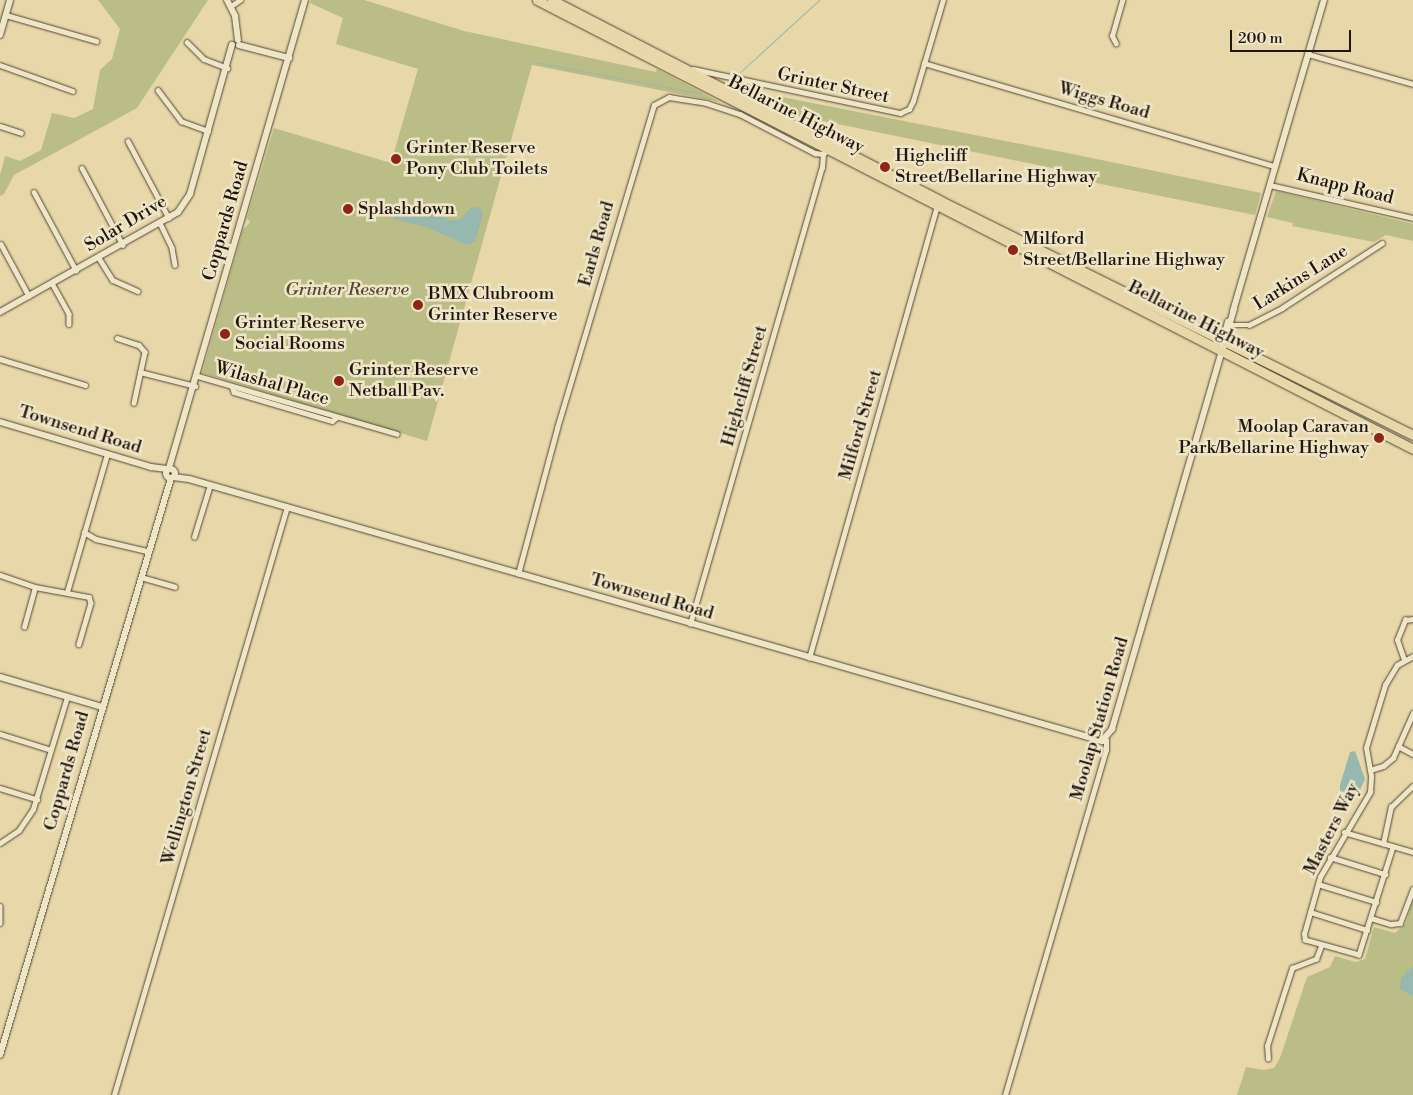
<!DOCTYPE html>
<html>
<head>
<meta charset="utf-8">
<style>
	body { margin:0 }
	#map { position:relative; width:1413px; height:1095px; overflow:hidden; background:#e7d7a9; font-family:"Libre Bodoni",serif }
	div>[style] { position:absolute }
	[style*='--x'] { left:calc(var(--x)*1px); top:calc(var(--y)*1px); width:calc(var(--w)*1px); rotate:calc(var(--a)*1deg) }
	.green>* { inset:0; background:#babd85 }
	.water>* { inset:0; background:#97b8ae }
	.stream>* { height:1px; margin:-0.5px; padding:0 0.5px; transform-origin:0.5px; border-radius:0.5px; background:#97b8ae }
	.roads { filter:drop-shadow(0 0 1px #524636) drop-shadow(0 0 1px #524636) }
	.street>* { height:4.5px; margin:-2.25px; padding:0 2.25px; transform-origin:2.25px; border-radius:2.25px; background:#efe5c7 }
	.secondary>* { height:6px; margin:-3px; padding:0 3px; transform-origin:3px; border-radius:3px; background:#efe5c7 }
	.secondary>.ring { margin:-3px; padding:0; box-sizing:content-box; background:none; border:6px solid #efe5c7; border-radius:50% }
	.highway>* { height:9px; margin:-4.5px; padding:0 4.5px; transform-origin:4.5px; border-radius:4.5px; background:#e7d7a9 }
	.dots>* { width:14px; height:14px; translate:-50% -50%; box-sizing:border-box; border:2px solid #efe5c7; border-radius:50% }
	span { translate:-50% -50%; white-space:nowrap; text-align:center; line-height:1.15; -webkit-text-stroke:5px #efe5c7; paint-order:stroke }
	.street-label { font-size:18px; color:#21160f }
	.poi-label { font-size:18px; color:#21160f }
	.left { translate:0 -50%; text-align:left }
	.right { translate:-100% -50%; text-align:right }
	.park-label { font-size:18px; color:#4f4832; font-style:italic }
	.scale { position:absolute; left:1230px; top:30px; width:121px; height:22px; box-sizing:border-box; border:2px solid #21160f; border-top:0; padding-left:6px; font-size:15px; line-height:18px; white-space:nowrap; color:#21160f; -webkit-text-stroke:4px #efe5c7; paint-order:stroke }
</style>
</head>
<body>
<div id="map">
	<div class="green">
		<i style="clip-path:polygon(98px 0,208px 0,137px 108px,14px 175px,4px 194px,0 196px,0 175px,5px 156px,20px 161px,41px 150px,52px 113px,74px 118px,93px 109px,100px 70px,112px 59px,120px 29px)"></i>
		<i style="clip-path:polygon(311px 0,364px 0,464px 31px,656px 72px,657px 69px,720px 102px,532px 65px,427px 441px,202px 373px,243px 230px,250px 222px,247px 218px,274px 128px,391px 163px,418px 69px,336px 44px,343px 18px,310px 3px)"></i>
		<i style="clip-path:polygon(777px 96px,1082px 156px,1261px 193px,1255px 215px,1076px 179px,1077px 173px,784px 113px,775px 109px)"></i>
		<i style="clip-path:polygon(1276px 191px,1413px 224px,1413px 241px,1386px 235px,1374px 242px,1292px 226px,1293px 223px,1267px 217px)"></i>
		<i style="clip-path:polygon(1413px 899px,1413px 1095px,1237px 1095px,1246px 1067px,1264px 1070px,1274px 1068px,1280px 1058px,1307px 977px,1330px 967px,1335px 956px,1356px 962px,1365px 959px,1374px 927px,1395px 933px,1406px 923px)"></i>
	</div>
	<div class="water">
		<i style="clip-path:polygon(398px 204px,414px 206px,452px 220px,460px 220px,470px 208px,480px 207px,483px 214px,475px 242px,467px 245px,426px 227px,394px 219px,389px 210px)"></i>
		<i style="clip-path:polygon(1355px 751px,1365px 779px,1359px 792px,1353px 794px,1340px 791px,1340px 785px,1350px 752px)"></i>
		<i style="clip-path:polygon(1413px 966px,1413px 996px,1400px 989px,1401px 978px)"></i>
	</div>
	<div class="stream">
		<i style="--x:534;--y:62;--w:170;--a:10.8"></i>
		<i style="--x:738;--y:74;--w:110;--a:-42.4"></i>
	</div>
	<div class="roads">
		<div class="street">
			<i style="--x:231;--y:6;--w:11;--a:-34"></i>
			<i style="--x:6;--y:15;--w:94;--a:16.1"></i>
			<i style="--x:187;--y:42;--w:24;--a:45"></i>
			<i style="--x:204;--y:59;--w:25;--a:21"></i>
			<i style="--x:1116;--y:44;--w:9;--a:-117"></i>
			<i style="--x:1112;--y:36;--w:37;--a:-74"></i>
			<i style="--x:1308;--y:54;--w:109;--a:15.9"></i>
			<i style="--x:924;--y:63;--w:366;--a:16.4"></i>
			<i style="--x:0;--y:65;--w:77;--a:19.6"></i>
			<i style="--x:693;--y:69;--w:212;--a:12"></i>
			<i style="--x:900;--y:113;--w:10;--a:-24"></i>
			<i style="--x:909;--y:109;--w:9;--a:-63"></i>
			<i style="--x:913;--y:101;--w:105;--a:-73.5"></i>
			<i style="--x:158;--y:90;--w:39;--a:53"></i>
			<i style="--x:181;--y:121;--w:29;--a:20"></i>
			<i style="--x:0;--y:126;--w:22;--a:18"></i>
			<i style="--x:128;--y:141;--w:87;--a:62"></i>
			<i style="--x:82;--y:168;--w:87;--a:62"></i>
			<i style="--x:1270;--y:185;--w:147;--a:13"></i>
			<i style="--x:34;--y:192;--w:89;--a:61.7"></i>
			<i style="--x:161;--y:225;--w:25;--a:64"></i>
			<i style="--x:172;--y:248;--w:17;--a:80"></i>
			<i style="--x:1;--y:244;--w:59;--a:61.7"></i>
			<i style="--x:99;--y:258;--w:26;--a:58"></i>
			<i style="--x:113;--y:280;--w:27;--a:24"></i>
			<i style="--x:52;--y:283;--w:35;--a:61"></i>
			<i style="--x:69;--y:314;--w:10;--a:90"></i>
			<i style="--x:1231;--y:325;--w:18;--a:0"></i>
			<i style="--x:1249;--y:325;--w:37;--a:-27"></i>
			<i style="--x:1282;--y:308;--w:119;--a:-33"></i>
			<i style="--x:117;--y:338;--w:23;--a:18"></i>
			<i style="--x:139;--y:345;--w:9;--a:49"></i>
			<i style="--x:145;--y:352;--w:52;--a:102.2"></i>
			<i style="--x:0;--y:359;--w:89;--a:17"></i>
			<i style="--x:140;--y:372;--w:57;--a:14.3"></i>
			<i style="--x:198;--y:376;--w:207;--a:16.2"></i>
			<i style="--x:232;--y:386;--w:6;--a:72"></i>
			<i style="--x:234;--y:392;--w:102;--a:16.5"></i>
			<i style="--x:332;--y:421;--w:6;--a:-39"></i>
			<i style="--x:84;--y:532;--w:14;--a:30"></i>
			<i style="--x:96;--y:539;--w:52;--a:13.2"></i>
			<i style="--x:194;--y:537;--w:54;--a:-72.9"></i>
			<i style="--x:518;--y:574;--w:151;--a:-75"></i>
			<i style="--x:557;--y:428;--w:337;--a:-73.3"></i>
			<i style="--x:654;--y:105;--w:17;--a:-28"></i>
			<i style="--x:669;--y:97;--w:37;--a:9"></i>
			<i style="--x:706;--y:103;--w:36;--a:18"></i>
			<i style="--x:740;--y:114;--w:85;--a:27.5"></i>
			<i style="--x:815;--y:153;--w:8;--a:7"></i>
			<i style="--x:823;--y:154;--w:6;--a:-39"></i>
			<i style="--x:0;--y:575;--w:37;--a:19"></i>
			<i style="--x:35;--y:587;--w:55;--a:10.5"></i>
			<i style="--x:89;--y:597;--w:6;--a:72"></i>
			<i style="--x:91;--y:603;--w:43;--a:106.3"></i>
			<i style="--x:141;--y:577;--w:35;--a:16"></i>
			<i style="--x:67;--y:592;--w:144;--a:-73.8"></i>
			<i style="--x:690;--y:624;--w:475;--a:-73.9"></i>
			<i style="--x:822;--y:168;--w:14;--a:-86"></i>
			<i style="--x:24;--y:627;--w:41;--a:-74.6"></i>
			<i style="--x:809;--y:658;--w:470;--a:-74.2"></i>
			<i style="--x:1404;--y:660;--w:21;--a:-109"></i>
			<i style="--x:1397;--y:640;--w:22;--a:-68"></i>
			<i style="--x:1405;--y:620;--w:8;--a:-7"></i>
			<i style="--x:0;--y:734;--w:53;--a:17.4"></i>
			<i style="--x:1398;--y:746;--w:17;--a:28"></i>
			<i style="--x:1370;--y:770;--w:14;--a:-17"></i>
			<i style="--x:1383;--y:766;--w:13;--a:-39"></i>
			<i style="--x:1393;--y:758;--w:49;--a:-66"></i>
			<i style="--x:0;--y:788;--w:39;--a:17"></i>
			<i style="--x:1344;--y:832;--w:72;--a:16.2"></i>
			<i style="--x:0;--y:843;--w:23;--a:-34"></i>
			<i style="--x:19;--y:830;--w:25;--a:-56"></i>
			<i style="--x:33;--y:809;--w:117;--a:-73.1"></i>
			<i style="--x:1383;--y:844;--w:38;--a:-78"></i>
			<i style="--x:1391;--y:807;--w:30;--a:-44"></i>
			<i style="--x:1393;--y:847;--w:113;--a:107.5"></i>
			<i style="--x:1359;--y:955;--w:56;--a:-164.5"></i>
			<i style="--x:1305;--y:940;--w:6;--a:-99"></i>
			<i style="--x:1304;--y:934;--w:59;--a:-74.3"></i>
			<i style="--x:1320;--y:877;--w:99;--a:-59.5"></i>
			<i style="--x:1370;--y:792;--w:16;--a:-86"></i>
			<i style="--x:1371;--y:776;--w:28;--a:-100"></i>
			<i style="--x:1366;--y:748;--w:66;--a:-73.2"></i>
			<i style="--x:1385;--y:685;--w:23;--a:-59"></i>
			<i style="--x:1397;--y:665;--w:18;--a:-29"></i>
			<i style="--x:1330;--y:857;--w:58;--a:17.2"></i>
			<i style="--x:1318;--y:884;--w:61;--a:17.2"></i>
			<i style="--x:0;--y:906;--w:17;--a:90"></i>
			<i style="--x:1310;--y:912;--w:60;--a:17.5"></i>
			<i style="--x:1371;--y:918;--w:21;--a:17"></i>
			<i style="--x:1391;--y:924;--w:9;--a:-6"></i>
			<i style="--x:1400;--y:923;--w:36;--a:-69"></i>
			<i style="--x:1268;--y:1059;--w:13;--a:-94"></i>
			<i style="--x:1267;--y:1046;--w:82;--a:-72.2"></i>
			<i style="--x:1292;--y:968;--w:26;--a:-21"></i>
			<i style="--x:1316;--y:959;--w:14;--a:-69"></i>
			<i style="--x:114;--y:1095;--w:613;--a:-73.61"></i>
			<i style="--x:1005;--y:1095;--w:359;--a:-73.7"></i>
			<i style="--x:1106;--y:750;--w:10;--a:-90"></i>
		</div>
		<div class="secondary">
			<i style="--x:227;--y:0;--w:18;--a:63"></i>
			<i style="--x:235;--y:16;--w:24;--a:83"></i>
			<i style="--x:0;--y:35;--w:36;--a:-74"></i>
			<i style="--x:239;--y:45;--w:52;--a:14.6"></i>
			<i style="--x:1233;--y:311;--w:324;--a:-73.7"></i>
			<i style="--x:0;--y:312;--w:204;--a:-29.3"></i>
			<i style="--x:178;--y:212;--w:22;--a:-56"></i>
			<i style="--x:190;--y:194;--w:155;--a:-74.3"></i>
			<i style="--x:1222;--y:344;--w:23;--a:-75"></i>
			<i style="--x:0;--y:422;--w:158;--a:16.6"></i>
			<i style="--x:151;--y:467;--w:16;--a:7"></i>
			<i style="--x:169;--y:468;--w:487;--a:-73.8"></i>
			<i class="ring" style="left:165.5px;top:468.5px;width:3px;height:3px"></i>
			<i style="--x:173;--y:477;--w:16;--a:7"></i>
			<i style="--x:189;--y:479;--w:950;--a:16.01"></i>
			<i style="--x:1102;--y:741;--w:16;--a:-50"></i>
			<i style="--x:1112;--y:729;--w:437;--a:-73.8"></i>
			<i style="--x:0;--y:677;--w:106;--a:16.4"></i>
			<i style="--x:0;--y:1055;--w:602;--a:-73.49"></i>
		</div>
		<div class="highway">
			<i style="--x:537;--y:0;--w:984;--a:27.14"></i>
			<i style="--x:552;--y:0;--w:436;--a:27.3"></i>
			<i style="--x:939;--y:200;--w:529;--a:26.37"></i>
		</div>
	</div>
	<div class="dots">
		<i style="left:396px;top:159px;background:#8f2418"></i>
		<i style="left:885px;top:167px;background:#8f2418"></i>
		<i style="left:348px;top:209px;background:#8f2418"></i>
		<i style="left:1013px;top:250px;background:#8f2418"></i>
		<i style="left:418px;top:305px;background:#8f2418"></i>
		<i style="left:225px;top:334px;background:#8f2418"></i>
		<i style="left:339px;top:381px;background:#8f2418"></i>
		<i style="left:1379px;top:438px;background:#8f2418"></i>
	</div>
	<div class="street-label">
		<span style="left:833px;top:86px;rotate:12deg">Grinter Street</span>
		<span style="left:1104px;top:101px;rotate:16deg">Wiggs Road</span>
		<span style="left:796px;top:115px;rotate:27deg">Bellarine Highway</span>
		<span style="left:1345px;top:187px;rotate:14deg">Knapp Road</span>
		<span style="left:226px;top:221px;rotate:-74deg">Coppards Road</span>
		<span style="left:126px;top:224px;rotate:-31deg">Solar Drive</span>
		<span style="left:597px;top:244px;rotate:-74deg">Earls Road</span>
		<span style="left:1301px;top:278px;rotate:-32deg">Larkins Lane</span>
		<span style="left:1196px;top:320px;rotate:27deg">Bellarine Highway</span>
		<span style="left:272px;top:384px;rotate:16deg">Wilashal Place</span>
		<span style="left:745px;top:386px;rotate:-74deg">Highcliff Street</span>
		<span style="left:861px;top:425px;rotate:-74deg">Milford Street</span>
		<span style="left:80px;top:430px;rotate:17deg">Townsend Road</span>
		<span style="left:652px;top:597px;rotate:16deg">Townsend Road</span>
		<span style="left:1100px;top:719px;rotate:-74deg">Moolap Station Road</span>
		<span style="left:67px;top:771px;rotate:-74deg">Coppards Road</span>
		<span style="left:187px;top:797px;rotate:-74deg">Wellington Street</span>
		<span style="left:1332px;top:829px;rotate:-63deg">Masters Way</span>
	</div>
	<div class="poi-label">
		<span class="left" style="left:406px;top:159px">Grinter Reserve<br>Pony Club Toilets</span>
		<span class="left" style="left:895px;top:167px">Highcliff<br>Street/Bellarine Highway</span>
		<span class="left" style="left:358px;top:209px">Splashdown</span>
		<span class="left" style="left:1023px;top:250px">Milford<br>Street/Bellarine Highway</span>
		<span class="left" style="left:428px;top:305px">BMX Clubroom<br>Grinter Reserve</span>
		<span class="left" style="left:235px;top:334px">Grinter Reserve<br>Social Rooms</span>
		<span class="left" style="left:349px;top:381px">Grinter Reserve<br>Netball Pav.</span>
		<span class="right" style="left:1369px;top:438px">Moolap Caravan<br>Park/Bellarine Highway</span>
	</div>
	<div class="park-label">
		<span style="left:347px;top:290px">Grinter Reserve</span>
	</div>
	<div class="scale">200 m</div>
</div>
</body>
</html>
